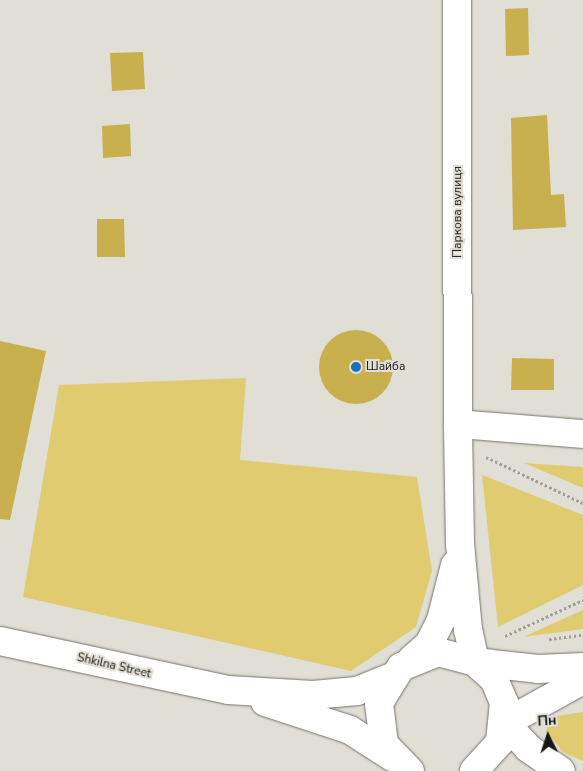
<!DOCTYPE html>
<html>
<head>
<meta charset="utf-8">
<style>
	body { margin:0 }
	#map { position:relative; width:583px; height:771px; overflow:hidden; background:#e0ded5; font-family:"Nunito Sans",sans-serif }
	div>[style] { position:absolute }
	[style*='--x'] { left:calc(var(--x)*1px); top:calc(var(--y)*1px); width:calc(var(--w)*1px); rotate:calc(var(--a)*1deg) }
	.green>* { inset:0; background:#e1cb71 }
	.building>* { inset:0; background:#c8b04f }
	.round { border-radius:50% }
	.path>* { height:3px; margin-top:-1.5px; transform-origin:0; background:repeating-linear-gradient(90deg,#a09e97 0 2.5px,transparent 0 5px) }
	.roads { filter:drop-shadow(0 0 1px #76746c) drop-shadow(0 0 1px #76746c) }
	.minor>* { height:28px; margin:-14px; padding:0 14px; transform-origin:14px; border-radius:14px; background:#fff }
	.major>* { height:28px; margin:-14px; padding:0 14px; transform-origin:14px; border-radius:14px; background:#fff }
	.dots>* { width:14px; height:14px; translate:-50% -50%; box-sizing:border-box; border:2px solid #e0ded5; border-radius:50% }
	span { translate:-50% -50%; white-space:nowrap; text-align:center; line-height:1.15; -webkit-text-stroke:4px #e0ded5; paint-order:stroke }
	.street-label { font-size:12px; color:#171613 }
	.poi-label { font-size:12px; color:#171613 }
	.left { translate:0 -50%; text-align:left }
	.north { position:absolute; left:523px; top:711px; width:50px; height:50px; -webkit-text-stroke:4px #e0ded5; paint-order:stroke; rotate:356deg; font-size:14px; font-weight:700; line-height:20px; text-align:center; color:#171613 }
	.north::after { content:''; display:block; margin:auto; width:18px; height:22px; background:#171613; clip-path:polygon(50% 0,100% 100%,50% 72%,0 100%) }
</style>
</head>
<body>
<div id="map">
	<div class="green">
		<i style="clip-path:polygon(246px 378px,240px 460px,417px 477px,432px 571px,416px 627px,351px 671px,23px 597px,59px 385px)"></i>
		<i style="clip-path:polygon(524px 463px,583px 467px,583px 488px)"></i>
		<i style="clip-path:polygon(482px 475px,583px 515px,583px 585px,498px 627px)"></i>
		<i style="clip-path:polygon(583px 610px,583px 629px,523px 637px)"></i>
		<i style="clip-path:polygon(583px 712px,583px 761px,563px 752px,546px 731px,551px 717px)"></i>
	</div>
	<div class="building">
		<i style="clip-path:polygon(528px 8px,529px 55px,506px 56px,505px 9px)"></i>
		<i style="clip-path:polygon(143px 52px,145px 89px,112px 91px,110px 53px)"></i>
		<i style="clip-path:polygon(547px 115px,551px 195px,564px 194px,566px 227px,513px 230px,511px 118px)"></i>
		<i style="clip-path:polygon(130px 124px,131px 156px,103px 158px,102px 126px)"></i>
		<i style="clip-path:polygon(97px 219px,124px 219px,125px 257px,97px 257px)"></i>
		<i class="round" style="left:319px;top:330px;width:74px;height:74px"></i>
		<i style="clip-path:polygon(0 341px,46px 351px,10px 520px,0 519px)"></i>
		<i style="clip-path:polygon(512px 358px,554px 359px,554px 390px,511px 390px)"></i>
	</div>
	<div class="path">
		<i style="--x:486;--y:457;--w:107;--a:25.4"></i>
		<i style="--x:505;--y:636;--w:86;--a:-24.8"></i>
		<i style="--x:549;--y:639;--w:34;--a:-7"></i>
	</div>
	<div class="roads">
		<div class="minor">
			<i style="--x:457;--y:0;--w:424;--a:89.9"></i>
			<i style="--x:412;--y:659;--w:23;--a:-41"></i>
			<i style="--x:429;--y:644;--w:27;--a:-63"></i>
			<i style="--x:441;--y:620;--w:57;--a:-75.7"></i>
			<i style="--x:475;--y:662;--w:33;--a:-102"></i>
			<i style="--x:468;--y:630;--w:86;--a:-95.3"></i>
			<i style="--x:460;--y:544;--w:120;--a:-91"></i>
			<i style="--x:458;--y:424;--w:125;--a:4.6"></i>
			<i style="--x:505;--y:723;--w:34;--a:47"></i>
			<i style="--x:528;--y:748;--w:40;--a:34.9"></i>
		</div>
		<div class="major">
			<i style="--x:0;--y:641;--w:233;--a:12.1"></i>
			<i style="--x:228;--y:690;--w:85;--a:3.4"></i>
			<i style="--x:313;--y:695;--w:44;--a:-5.2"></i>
			<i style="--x:357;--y:691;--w:37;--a:-22"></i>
			<i style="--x:475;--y:662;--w:63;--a:6.3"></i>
			<i style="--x:538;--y:669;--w:45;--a:-2.5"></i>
			<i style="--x:265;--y:702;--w:89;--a:18.2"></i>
			<i style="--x:350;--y:730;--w:50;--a:32.7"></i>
			<i style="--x:505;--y:723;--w:89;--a:-28.9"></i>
			<i style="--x:410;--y:771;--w:37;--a:-134"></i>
			<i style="--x:384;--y:744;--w:41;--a:-97"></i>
			<i style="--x:379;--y:703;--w:42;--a:-58.6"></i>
			<i style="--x:401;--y:667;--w:40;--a:-22"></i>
			<i style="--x:438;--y:652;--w:38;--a:15"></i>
			<i style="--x:475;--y:662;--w:25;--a:42"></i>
			<i style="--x:494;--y:679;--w:25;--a:67"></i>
			<i style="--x:504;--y:702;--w:40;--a:95.7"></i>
			<i style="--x:500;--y:742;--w:39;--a:132"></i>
		</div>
	</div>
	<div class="dots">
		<i style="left:356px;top:367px;background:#1d6fbe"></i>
	</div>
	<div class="street-label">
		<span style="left:458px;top:212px;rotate:-90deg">Паркова вулиця</span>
		<span style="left:114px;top:666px;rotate:13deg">Shkilna Street</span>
	</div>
	<div class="poi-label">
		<span class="left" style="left:366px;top:367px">Шайба</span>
	</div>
	<div class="north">Пн</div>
</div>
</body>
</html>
